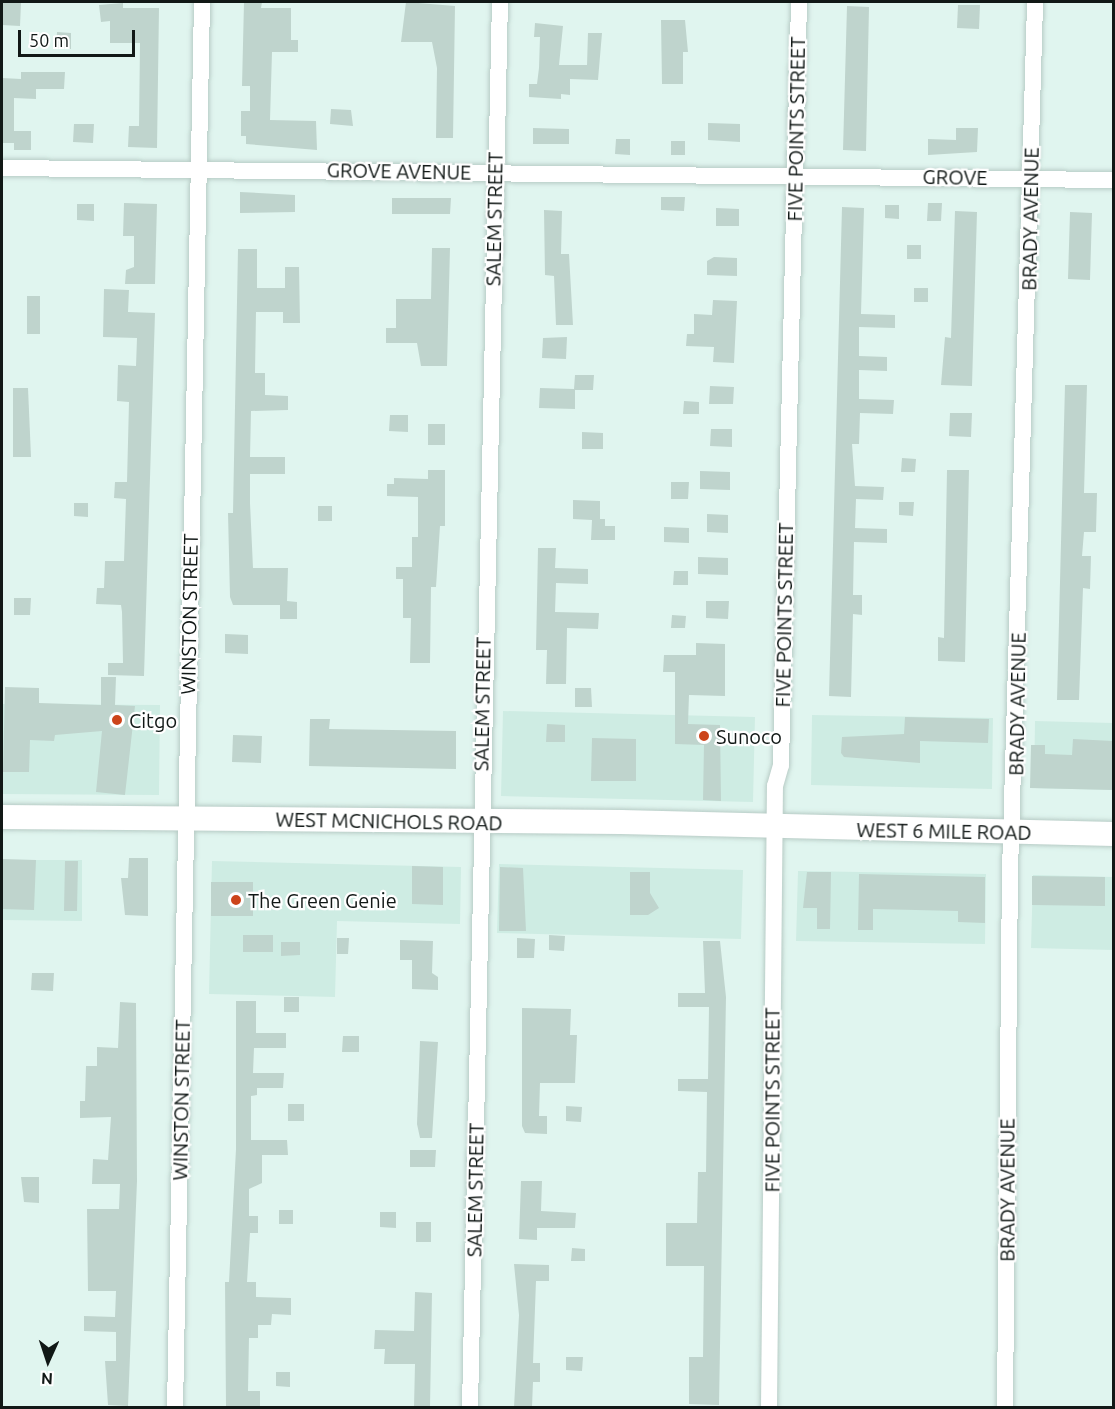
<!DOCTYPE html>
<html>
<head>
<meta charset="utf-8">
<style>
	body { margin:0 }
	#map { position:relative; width:1115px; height:1409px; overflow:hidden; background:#e0f5ef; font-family:Ubuntu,sans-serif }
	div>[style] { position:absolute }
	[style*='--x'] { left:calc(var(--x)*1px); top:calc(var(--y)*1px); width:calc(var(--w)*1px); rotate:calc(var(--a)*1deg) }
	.built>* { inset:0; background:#ceece3 }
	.building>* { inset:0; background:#bfd4cd }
	.roads { filter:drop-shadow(0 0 2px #b7cbc5) drop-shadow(0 0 2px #b7cbc5) }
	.minor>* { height:16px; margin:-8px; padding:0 8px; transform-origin:8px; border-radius:8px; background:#fff }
	.secondary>* { height:24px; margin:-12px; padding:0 12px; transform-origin:12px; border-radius:12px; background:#fff }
	.dots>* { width:16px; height:16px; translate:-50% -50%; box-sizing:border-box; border:3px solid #fff; border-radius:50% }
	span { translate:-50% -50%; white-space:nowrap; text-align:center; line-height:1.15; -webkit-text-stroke:4.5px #fff; paint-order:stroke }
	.street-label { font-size:20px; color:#111816 }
	.poi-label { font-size:20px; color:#111816 }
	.left { translate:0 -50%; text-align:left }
	.frame { position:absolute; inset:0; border:3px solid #111816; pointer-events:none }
	.north { position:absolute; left:18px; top:1331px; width:60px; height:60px; -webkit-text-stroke:4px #fff; paint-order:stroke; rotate:183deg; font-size:16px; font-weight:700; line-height:24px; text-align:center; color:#111816 }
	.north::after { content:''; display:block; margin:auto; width:21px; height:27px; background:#111816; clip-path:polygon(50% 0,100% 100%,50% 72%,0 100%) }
	.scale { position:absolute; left:18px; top:30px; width:117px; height:27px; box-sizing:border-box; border:3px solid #111816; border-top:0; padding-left:8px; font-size:18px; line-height:21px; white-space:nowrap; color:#111816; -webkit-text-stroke:4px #fff; paint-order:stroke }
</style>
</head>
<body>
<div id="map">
	<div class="built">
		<i style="clip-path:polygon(2px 704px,160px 705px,159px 795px,2px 794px)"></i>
		<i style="clip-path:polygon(503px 711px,755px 717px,753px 802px,501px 796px)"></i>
		<i style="clip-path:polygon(812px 715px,993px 718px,992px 789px,811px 785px)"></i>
		<i style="clip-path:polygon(1035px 721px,1113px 723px,1113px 790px,1034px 788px)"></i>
		<i style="clip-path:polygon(2px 860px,82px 860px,82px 921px,2px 920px)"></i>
		<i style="clip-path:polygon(212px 861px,461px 867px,460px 924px,337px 921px,335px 997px,209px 994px)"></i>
		<i style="clip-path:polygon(499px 864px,743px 870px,741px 939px,497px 933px)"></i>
		<i style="clip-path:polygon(798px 871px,986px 874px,985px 944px,796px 941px)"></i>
		<i style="clip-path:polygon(1033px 875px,1113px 877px,1113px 950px,1031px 948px)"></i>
	</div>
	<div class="building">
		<i style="clip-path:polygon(2px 2px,21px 3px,20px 26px,2px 25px)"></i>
		<i style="clip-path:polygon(244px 2px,262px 2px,261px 8px,291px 8px,291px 40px,298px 40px,298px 52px,272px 52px,270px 120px,316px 121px,317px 150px,246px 144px,246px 136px,241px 136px,241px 111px,250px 111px,250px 86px,242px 86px)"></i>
		<i style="clip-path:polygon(406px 2px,455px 6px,453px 138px,436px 138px,437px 68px,432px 42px,401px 42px)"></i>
		<i style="clip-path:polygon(123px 3px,123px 8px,159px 8px,157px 148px,128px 147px,129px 126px,139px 126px,140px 43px,110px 43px,110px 21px,101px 22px,99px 5px)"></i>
		<i style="clip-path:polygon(958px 5px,980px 5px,979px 29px,957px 28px)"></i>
		<i style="clip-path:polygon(847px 6px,869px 7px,866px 151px,843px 150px)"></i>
		<i style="clip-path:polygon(661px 20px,685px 20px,688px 52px,683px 52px,683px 84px,662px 84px)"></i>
		<i style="clip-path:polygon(535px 23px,563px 26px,559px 65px,587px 65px,588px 33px,602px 33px,598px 80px,570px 79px,570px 95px,561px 94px,561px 99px,529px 97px,529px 84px,537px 84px,539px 68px,540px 37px,534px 37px)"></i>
		<i style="clip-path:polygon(57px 32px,71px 33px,71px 49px,56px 48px)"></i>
		<i style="clip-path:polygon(21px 72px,65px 72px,64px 89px,36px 89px,36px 99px,14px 98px,14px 131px,31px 131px,31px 150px,14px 150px,14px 143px,2px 143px,2px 78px,21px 79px)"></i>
		<i style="clip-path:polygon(331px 109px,351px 110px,353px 126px,330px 124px)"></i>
		<i style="clip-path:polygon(708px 123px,740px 124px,740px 142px,708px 140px)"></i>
		<i style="clip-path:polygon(74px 124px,94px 124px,93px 143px,73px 142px)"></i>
		<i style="clip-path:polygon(533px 128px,569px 129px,569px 144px,533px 144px)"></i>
		<i style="clip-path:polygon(956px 128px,978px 128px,977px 152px,928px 155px,928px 139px,956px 140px)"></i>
		<i style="clip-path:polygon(616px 139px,630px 139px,630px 155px,615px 154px)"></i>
		<i style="clip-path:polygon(671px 141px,685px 141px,685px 155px,671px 155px)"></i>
		<i style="clip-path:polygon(240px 192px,295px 195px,295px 212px,240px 213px)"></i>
		<i style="clip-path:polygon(661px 197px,685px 197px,684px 211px,661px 210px)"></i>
		<i style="clip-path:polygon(392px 198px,451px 198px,450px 214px,392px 214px)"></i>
		<i style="clip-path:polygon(124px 203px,157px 204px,155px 284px,125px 284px,126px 270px,134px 267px,134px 236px,123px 236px)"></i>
		<i style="clip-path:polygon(928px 203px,942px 203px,941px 221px,927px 221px)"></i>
		<i style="clip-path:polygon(77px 204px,94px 204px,94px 221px,77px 220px)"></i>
		<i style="clip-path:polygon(885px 205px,899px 205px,899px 219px,885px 218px)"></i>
		<i style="clip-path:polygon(842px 207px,864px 208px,861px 314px,895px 315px,895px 328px,859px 327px,859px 356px,887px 357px,887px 371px,859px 370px,859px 399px,894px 400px,893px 414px,860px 413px,859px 444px,852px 444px,855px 486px,884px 487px,883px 500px,856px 499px,855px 528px,887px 529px,887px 543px,854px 542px,853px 595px,862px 595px,862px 615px,853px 614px,851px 697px,829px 696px)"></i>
		<i style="clip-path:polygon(716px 208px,739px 209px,739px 226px,716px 226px)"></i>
		<i style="clip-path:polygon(544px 210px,562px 211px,561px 254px,569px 254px,573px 325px,556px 325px,554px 276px,545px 275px)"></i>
		<i style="clip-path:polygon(955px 211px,977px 212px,972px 386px,941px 385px,945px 337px,951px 338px)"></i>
		<i style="clip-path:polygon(1070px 212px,1092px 213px,1090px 280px,1068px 279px)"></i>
		<i style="clip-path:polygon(907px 245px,921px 245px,921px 259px,907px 259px)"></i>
		<i style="clip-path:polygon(432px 248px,450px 248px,447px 366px,421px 366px,417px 343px,386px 343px,386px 328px,396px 328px,396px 299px,431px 299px)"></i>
		<i style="clip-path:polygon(238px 249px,257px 249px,257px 288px,285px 288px,285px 267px,299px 267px,300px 323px,283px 323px,283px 312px,256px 312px,255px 373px,265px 373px,265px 395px,288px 396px,288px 410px,251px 411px,250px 457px,285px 457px,285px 474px,250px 474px,250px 503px,253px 568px,288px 568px,287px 601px,297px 602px,297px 619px,280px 619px,280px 605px,233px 605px,230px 597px,228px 513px,233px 513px)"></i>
		<i style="clip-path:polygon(714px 257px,737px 258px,737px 276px,707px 275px,707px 261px)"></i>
		<i style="clip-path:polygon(914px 288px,928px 288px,928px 302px,914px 302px)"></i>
		<i style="clip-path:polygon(104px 289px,129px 290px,128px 312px,155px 313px,144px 676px,108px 675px,108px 663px,123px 663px,122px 612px,121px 605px,96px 604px,97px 588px,104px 588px,105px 561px,124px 561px,126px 499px,114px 498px,115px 482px,127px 482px,129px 402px,117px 401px,118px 365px,136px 366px,137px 338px,103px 337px)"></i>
		<i style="clip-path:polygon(27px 296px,40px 296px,40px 334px,27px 334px)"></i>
		<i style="clip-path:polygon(713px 300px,737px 301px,734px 363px,713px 362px,714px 347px,686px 346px,687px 334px,694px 334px,694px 314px,712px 315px)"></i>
		<i style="clip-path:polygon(567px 337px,566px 359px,542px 358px,543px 338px)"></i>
		<i style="clip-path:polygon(575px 375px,594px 375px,593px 390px,575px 390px,575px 409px,539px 408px,540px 388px,574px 389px)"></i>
		<i style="clip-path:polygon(1065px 385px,1087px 385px,1084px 493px,1097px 493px,1096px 532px,1084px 532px,1082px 556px,1091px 556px,1090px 589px,1083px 588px,1079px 700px,1057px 700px)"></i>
		<i style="clip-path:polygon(710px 386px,734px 387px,733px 404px,709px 404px)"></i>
		<i style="clip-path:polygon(13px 388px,28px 388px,31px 457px,13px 457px)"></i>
		<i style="clip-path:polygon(684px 401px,699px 402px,699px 414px,683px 414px)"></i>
		<i style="clip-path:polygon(950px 413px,972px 413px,971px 437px,949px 436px)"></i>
		<i style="clip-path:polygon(390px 415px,408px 415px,408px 432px,389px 431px)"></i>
		<i style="clip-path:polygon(428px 424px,445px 424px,445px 445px,428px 445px)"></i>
		<i style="clip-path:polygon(711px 429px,732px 429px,732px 447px,710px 446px)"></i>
		<i style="clip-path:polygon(582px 432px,603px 433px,603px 449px,582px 449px)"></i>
		<i style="clip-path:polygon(902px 458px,916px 459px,915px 472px,901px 472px)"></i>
		<i style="clip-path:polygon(428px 470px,445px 470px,445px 526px,440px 526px,436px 587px,431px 587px,430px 663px,410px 663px,411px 618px,403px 618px,403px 579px,396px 579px,396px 567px,412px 567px,412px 537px,418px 537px,418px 497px,387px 496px,387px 484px,394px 484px,394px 478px,428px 479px)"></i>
		<i style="clip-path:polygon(947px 470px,969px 470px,965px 662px,938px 661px,938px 637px,944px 638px)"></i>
		<i style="clip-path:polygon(700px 471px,730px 472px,730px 490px,700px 489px)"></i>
		<i style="clip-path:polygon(671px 482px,689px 482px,688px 499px,671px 499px)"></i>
		<i style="clip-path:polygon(573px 500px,600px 501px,600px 519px,605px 519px,605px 526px,615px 526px,615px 540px,591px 540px,592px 520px,573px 519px)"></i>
		<i style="clip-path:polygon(899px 502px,914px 502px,913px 516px,899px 515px)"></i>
		<i style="clip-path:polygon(74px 503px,88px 503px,88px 517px,74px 516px)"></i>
		<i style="clip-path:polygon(318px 506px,332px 506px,332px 521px,318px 521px)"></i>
		<i style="clip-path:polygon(707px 514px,728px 515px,728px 533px,707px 532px)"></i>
		<i style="clip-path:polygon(664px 527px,689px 528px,689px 543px,664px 542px)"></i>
		<i style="clip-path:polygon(538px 548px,556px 548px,555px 568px,588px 569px,588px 584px,556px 583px,555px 612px,599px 613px,598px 629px,567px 628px,566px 684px,546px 684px,547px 650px,536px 650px)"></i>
		<i style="clip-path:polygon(698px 557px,728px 558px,728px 575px,698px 574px)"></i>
		<i style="clip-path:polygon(674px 571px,688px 571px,688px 585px,673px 585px)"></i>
		<i style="clip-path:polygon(14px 598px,31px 598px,30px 615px,14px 615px)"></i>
		<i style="clip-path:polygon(706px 601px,729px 601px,728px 619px,706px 618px)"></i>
		<i style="clip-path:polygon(672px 615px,686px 616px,685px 628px,671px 628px)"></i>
		<i style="clip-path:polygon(225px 634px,248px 635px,248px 654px,225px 653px)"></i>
		<i style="clip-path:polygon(696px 643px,725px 644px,725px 696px,689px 695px,688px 724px,720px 725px,721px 801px,703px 800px,704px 745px,675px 744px,675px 672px,663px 672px,664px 655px,696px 655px)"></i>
		<i style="clip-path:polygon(101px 677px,116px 677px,115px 705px,135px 706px,125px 795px,96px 792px,102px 731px,55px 735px,54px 741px,30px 740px,29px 772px,3px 772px,5px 687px,39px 688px,39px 703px,101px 705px)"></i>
		<i style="clip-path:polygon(575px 688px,591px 688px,592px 707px,575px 707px)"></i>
		<i style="clip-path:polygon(905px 717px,989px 719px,988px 743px,920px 741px,920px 763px,844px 757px,841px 753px,842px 737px,904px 734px)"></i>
		<i style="clip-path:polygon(310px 719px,330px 719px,329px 729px,456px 731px,456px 769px,309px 766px)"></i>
		<i style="clip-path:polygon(547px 724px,565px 725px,565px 742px,546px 742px)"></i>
		<i style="clip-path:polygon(233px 735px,262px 736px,261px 763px,232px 762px)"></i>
		<i style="clip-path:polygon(592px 738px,636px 739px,636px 781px,591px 781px)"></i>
		<i style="clip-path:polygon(1073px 739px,1113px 741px,1113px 790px,1030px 788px,1031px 745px,1045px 745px,1045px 754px,1072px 755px)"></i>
		<i style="clip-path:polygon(129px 858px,148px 858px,148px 916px,125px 915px,121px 878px,128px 878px)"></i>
		<i style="clip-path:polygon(2px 859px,36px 860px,34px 910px,2px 909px)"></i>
		<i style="clip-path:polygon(65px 861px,78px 861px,77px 911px,64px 911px)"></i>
		<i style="clip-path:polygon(412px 866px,443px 867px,443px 905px,412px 904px)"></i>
		<i style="clip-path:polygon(500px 867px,523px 868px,526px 931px,499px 931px)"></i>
		<i style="clip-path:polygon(630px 872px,650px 872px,650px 893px,659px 908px,648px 915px,630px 915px)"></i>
		<i style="clip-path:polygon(807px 872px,831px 872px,830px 929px,817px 929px,817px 908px,803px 908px)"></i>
		<i style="clip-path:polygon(859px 874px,985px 877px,985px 923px,958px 922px,958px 911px,873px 909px,873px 930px,858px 930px)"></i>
		<i style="clip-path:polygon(1032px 876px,1105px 877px,1105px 906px,1032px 905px)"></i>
		<i style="clip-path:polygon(211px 882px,253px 882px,253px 916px,211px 916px)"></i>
		<i style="clip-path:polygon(243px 935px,273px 935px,273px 952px,243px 952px)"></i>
		<i style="clip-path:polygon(549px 935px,565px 936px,564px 951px,549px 950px)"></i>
		<i style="clip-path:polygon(337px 938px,349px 938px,348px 954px,337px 954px)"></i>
		<i style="clip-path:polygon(517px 938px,535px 939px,534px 958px,517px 958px)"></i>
		<i style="clip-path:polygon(400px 940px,433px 941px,432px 973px,438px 977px,438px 990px,412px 989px,412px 960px,400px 960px)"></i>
		<i style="clip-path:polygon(703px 941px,720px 941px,726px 997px,719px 1405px,689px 1404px,689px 1357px,703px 1357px,704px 1266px,666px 1266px,666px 1223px,697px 1223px,698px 1172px,706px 1172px,707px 1092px,678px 1091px,678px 1079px,708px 1079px,709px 1007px,678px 1007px,678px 993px,705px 993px)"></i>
		<i style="clip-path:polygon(281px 942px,300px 942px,300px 955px,281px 956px)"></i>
		<i style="clip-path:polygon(32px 973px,54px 973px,53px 991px,31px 990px)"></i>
		<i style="clip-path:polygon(284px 997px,299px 997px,299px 1012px,284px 1012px)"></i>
		<i style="clip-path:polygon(236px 1001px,256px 1001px,256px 1033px,286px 1033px,286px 1048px,254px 1048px,253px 1073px,284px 1073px,283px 1088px,257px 1088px,257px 1095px,251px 1096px,251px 1140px,287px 1140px,288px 1155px,262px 1155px,262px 1183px,249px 1189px,249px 1216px,258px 1216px,258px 1233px,250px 1233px,247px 1282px,256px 1282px,256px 1297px,291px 1298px,291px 1315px,272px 1314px,271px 1325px,258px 1325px,258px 1338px,249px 1338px,248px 1391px,260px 1391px,260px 1407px,226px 1407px,225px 1282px,229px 1282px,236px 1149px)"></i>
		<i style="clip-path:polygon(120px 1002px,136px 1003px,137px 1181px,128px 1406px,108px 1405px,105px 1361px,116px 1361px,116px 1332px,84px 1331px,84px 1316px,115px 1317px,116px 1291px,88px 1291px,87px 1209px,119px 1209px,120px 1184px,92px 1184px,93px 1159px,108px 1160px,111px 1117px,80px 1118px,80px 1101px,85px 1101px,86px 1066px,97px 1066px,97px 1047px,118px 1048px)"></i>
		<i style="clip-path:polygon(522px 1008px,571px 1009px,570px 1035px,577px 1035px,575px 1083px,540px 1083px,539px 1116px,547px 1116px,547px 1134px,525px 1133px,522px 1126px)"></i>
		<i style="clip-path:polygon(343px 1036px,359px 1036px,359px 1052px,342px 1052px)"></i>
		<i style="clip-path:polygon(420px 1041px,438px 1042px,432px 1138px,420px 1138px,417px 1124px)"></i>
		<i style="clip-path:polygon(288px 1104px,304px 1104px,304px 1121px,288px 1121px)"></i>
		<i style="clip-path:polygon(566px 1106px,582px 1107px,581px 1122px,566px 1121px)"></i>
		<i style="clip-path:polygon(410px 1150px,436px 1150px,435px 1167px,410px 1167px)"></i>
		<i style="clip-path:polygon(21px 1177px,39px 1177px,39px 1203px,24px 1202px)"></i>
		<i style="clip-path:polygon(521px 1181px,542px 1181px,541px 1211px,576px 1213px,575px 1228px,537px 1228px,537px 1240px,519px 1239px)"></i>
		<i style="clip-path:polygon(279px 1210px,293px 1210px,293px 1224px,279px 1224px)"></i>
		<i style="clip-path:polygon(380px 1212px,396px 1212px,396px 1228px,380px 1227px)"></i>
		<i style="clip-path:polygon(416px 1222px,431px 1222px,431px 1242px,416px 1242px)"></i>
		<i style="clip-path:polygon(572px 1248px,585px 1249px,585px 1261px,571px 1261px)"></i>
		<i style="clip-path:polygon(514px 1264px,549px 1265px,549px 1281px,536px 1281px,533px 1363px,540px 1363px,540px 1382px,533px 1382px,532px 1407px,514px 1407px,519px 1315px)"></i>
		<i style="clip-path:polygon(415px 1292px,432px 1293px,430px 1407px,414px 1407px,415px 1364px,384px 1364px,385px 1349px,374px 1349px,375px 1330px,414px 1331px)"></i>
		<i style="clip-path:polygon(566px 1357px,583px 1357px,582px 1371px,566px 1370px)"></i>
		<i style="clip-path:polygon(276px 1372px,290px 1372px,290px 1387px,276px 1386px)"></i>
	</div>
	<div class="roads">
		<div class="minor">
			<i style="--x:2;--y:168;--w:1112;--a:0.62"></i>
			<i style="--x:175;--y:1408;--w:1406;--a:-88.9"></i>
			<i style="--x:470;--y:1408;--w:1406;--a:-88.78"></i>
			<i style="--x:769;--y:1408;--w:622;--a:-89.45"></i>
			<i style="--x:775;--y:786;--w:22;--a:-74"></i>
			<i style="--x:781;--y:765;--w:763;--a:-88.65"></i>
			<i style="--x:1005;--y:1408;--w:536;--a:-89.47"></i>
			<i style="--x:1010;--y:872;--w:870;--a:-88.35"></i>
		</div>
		<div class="secondary">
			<i style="--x:2;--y:817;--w:619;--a:0.46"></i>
			<i style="--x:621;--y:822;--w:493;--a:1.4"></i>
		</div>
	</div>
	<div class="dots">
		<i style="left:117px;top:720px;background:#cc441a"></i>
		<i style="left:704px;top:736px;background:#cc441a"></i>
		<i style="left:236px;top:900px;background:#cc441a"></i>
	</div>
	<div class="street-label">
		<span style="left:796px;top:129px;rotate:-89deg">FIVE POINTS STREET</span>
		<span style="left:399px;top:171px;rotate:1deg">GROVE AVENUE</span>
		<span style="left:955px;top:177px;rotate:1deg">GROVE</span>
		<span style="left:494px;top:219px;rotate:-89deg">SALEM STREET</span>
		<span style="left:1030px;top:219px;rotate:-89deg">BRADY AVENUE</span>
		<span style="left:189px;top:614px;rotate:-89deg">WINSTON STREET</span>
		<span style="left:784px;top:615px;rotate:-89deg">FIVE POINTS STREET</span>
		<span style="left:482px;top:704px;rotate:-89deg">SALEM STREET</span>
		<span style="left:1017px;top:704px;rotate:-89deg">BRADY AVENUE</span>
		<span style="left:389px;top:821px;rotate:1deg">WEST MCNICHOLS ROAD</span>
		<span style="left:944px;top:831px;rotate:1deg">WEST 6 MILE ROAD</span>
		<span style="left:181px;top:1100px;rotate:-89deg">WINSTON STREET</span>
		<span style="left:772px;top:1100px;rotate:-90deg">FIVE POINTS STREET</span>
		<span style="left:475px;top:1190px;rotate:-89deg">SALEM STREET</span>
		<span style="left:1007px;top:1190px;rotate:-90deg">BRADY AVENUE</span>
	</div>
	<div class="poi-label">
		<span class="left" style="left:129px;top:720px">Citgo</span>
		<span class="left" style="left:716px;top:736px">Sunoco</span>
		<span class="left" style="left:248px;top:900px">The Green Genie</span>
	</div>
	<div class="frame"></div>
	<div class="north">N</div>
	<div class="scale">50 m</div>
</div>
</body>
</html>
